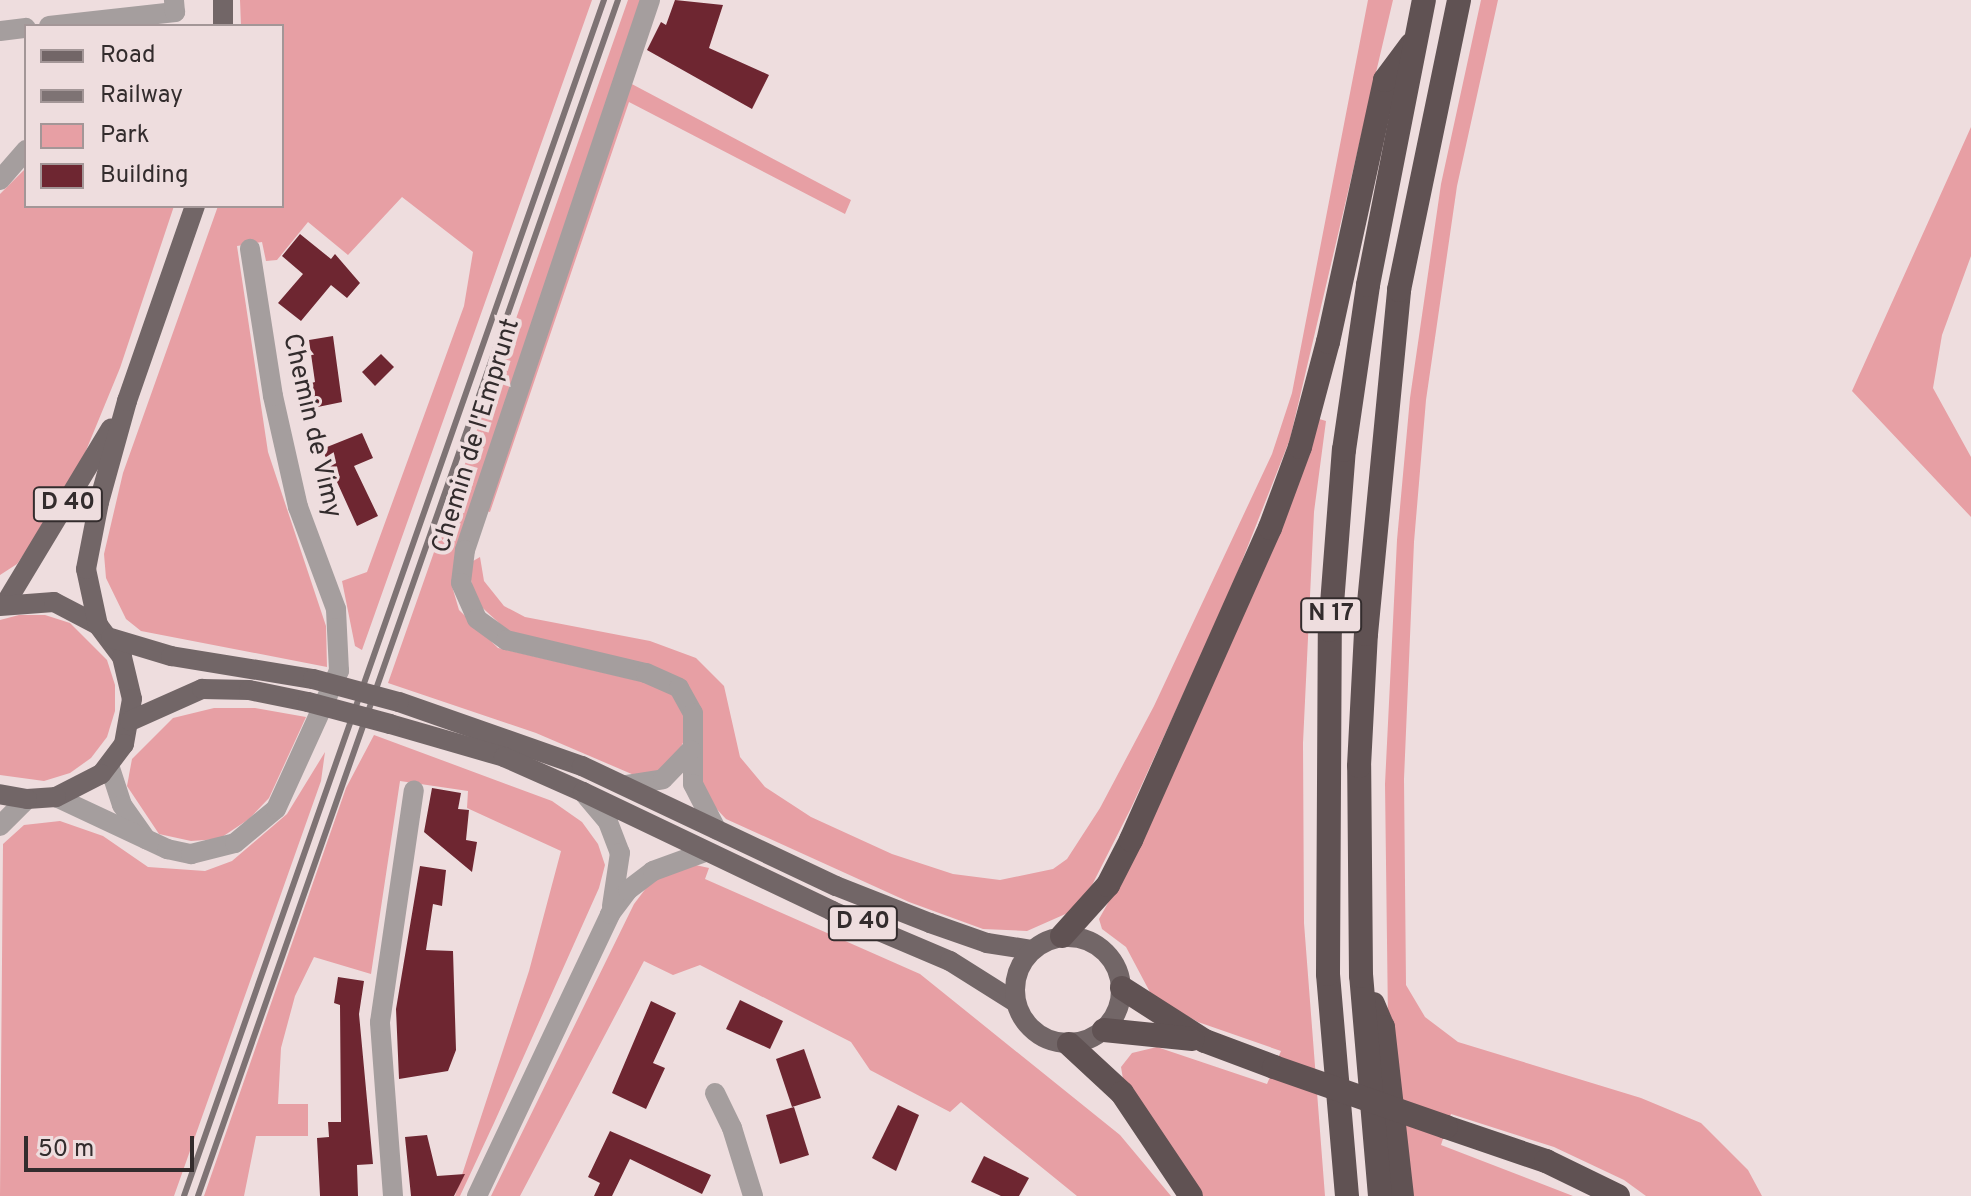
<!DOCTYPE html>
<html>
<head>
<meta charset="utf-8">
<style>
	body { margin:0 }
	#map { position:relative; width:1971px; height:1196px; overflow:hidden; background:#eeddde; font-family:Overpass,sans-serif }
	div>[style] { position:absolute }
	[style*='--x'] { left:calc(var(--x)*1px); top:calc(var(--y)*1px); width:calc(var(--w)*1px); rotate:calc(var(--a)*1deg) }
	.green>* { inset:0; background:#e79fa4 }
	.building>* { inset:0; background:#6e2631 }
	.street>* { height:20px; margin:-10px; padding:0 10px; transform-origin:10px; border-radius:10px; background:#a59e9e }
	.primary>* { height:20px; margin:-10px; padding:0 10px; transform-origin:10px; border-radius:10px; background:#726667 }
	.primary>.ring { margin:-10px; padding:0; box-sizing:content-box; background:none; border:20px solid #726667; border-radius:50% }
	.highway>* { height:24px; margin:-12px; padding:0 12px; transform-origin:12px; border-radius:12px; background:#605253 }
	.rail>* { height:6px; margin:-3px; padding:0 3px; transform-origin:3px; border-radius:3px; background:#7e7374 }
	.primary-bridge>* { height:20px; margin:-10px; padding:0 10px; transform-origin:10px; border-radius:10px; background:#726667 }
	.highway-bridge>* { height:24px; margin:-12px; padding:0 12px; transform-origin:12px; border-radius:12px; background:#605253 }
	span { translate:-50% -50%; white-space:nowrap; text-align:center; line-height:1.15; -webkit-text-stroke:8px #eeddde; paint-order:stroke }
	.shield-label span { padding:2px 6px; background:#eeddde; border:2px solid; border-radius:6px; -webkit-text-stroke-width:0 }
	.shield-label { font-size:24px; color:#332c2d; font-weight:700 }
	.street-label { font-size:26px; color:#332c2d }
	.legend { position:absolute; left:24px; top:24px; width:260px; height:184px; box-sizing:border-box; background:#eeddde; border:2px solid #a39697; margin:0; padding:10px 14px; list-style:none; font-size:24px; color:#332c2d }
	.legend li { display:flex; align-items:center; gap:16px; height:40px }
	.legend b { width:40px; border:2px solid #a39697 }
	.scale { position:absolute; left:24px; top:1136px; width:170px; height:36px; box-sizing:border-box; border:4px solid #332c2d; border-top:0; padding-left:10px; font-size:24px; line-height:28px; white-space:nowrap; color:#332c2d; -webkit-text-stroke:6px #eeddde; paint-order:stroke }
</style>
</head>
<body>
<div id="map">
	<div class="green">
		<i style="clip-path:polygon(240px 0,592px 0,362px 650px,355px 646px,342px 581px,367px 572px,464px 306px,473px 252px,402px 197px,348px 255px,308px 222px,277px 260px,266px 261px,262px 242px,237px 246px,268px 452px,326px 626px,327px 667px,141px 631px,126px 619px,106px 578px,104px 554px,123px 473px,218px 206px,282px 206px,282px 26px,241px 26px)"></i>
		<i style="clip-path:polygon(628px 0,643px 0,457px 553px,452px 586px,459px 610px,498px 648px,652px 684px,676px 695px,684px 708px,685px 738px,678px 754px,667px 769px,641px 778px,536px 733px,388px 683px)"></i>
		<i style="clip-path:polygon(1368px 0,1393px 0,1290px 439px,1227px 599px,1131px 808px,1087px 895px,1070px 912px,1027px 931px,983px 929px,909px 902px,726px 819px,711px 803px,702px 781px,703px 716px,684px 681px,511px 634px,475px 601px,468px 564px,480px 557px,484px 581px,504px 606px,525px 617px,650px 641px,696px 658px,724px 686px,740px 757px,765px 787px,811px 817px,892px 854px,953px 874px,1000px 880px,1053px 869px,1067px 859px,1100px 808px,1154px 706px,1272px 454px,1292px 393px)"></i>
		<i style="clip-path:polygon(1481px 0,1498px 0,1457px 186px,1426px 400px,1414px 542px,1404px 779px,1406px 985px,1425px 1017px,1458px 1042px,1641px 1098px,1701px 1123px,1748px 1170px,1762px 1196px,1646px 1196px,1624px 1180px,1554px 1147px,1451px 1114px,1441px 1145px,1573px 1196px,1413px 1196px,1388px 1020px,1385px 784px,1397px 540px,1410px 398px,1441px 184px)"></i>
		<i style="clip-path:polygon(628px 82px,851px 200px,845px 214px,629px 102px,490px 512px,483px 510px)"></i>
		<i style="clip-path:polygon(1971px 127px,1971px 256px,1942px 335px,1933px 388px,1971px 457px,1971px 517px,1852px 391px)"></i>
		<i style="clip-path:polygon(26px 168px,26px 206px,174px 206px,120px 368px,85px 453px,52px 514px,17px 564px,0 575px,0 194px)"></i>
		<i style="clip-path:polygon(1316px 418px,1326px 421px,1314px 512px,1303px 743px,1304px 923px,1325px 1196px,1203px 1196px,1123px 1079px,1121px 1067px,1132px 1053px,1157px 1047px,1267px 1084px,1281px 1051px,1198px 1022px,1152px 996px,1126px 947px,1102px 929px,1099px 919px,1122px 878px)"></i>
		<i style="clip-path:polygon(19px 615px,45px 615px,70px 623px,107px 660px,115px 685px,115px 711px,107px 737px,91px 758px,70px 773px,44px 781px,0 775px,0 620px)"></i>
		<i style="clip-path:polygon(214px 708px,255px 708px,306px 717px,269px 798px,249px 819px,219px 839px,191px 841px,159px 834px,127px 786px,132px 759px,173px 718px)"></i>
		<i style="clip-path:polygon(374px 735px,552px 801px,582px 822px,598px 844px,605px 865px,599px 888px,494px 1123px,460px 1196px,455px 1196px,529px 971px,561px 851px,467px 808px,468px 791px,400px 781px,371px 974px,314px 957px,295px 996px,281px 1048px,278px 1104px,308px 1104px,308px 1136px,256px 1136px,244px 1196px,204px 1196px,346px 788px)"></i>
		<i style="clip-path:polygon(325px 752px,321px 781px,174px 1196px,0 1196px,3px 844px,24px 825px,60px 821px,103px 836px,148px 867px,205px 871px,232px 861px,287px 814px)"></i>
		<i style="clip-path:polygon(691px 864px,709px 868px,705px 879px,920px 974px,1120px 1135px,1171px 1196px,1077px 1196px,961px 1102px,950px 1112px,870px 1070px,851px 1042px,700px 965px,673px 975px,644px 961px,520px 1196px,491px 1196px,634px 904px,653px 879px)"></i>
	</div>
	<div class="building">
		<i style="clip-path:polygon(675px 0,723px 5px,709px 48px,769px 75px,752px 109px,647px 50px,661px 22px,666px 25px)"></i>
		<i style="clip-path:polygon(300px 234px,331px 259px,335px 254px,360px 283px,347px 298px,331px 285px,301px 321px,278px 303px,303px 274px,282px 256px)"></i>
		<i style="clip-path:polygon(333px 336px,342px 402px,308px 409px,304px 385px,315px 382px,309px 340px)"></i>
		<i style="clip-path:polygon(381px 354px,394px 367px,375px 386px,362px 372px)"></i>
		<i style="clip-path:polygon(362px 433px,373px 458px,354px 466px,378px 516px,357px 526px,322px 449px)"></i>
		<i style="clip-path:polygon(432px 788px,461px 793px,458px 809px,469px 810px,466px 840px,477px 842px,472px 872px,424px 832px)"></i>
		<i style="clip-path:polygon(420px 866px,446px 870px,442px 906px,433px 904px,426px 950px,453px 951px,456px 1050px,448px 1071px,399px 1079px,396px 1009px)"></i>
		<i style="clip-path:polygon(338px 977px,364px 981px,359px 1014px,373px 1164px,357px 1165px,358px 1196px,320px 1196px,317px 1138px,329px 1137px,328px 1122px,341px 1122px,340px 1005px,334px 1003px)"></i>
		<i style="clip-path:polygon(740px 1000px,783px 1021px,770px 1049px,726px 1029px)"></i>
		<i style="clip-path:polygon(651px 1001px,676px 1013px,653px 1063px,665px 1068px,646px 1109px,612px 1093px)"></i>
		<i style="clip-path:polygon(804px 1049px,821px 1098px,792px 1107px,776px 1059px)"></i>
		<i style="clip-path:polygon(898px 1105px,919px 1115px,896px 1171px,872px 1158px)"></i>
		<i style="clip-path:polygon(794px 1107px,809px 1155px,780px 1164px,766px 1115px)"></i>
		<i style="clip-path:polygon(610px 1131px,711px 1175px,702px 1194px,630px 1159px,612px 1196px,594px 1196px,600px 1183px,588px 1177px)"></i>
		<i style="clip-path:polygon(427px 1135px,437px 1176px,465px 1174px,454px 1196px,411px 1196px,405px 1137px)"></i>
		<i style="clip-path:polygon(984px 1156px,1029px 1178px,1019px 1196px,1001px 1196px,971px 1182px)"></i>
	</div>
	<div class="street">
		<i style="--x:650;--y:0;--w:580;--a:108.59"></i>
		<i style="--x:465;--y:550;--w:33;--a:97"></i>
		<i style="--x:461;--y:583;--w:39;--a:66"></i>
		<i style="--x:477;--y:619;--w:36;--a:36"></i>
		<i style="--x:506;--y:640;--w:144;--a:13.3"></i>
		<i style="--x:646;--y:673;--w:36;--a:24"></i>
		<i style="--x:679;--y:688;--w:29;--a:61"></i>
		<i style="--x:693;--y:713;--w:71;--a:90"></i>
		<i style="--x:693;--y:784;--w:51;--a:62.9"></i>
		<i style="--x:49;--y:26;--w:127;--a:-6.3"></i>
		<i style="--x:175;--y:12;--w:12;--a:-95"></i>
		<i style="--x:0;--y:31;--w:26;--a:-7"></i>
		<i style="--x:0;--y:180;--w:40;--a:-49"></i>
		<i style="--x:109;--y:765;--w:42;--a:72"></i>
		<i style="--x:122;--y:805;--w:42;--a:54.8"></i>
		<i style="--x:627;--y:785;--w:36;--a:-9"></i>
		<i style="--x:663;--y:779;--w:40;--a:-46"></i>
		<i style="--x:583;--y:792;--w:39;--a:50"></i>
		<i style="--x:608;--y:822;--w:33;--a:69"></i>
		<i style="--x:620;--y:853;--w:54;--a:98.6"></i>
		<i style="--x:56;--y:797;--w:123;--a:25.1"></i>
		<i style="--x:167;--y:849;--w:25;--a:12"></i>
		<i style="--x:191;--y:854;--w:45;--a:-14"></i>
		<i style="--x:235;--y:843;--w:53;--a:-39.7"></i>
		<i style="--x:276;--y:809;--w:152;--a:-65.5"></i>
		<i style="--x:339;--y:671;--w:62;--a:-92.8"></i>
		<i style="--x:336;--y:609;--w:109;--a:-110.4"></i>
		<i style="--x:298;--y:507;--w:114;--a:-102.7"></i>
		<i style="--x:273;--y:396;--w:149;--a:-98.9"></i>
		<i style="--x:0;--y:826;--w:38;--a:-45"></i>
		<i style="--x:715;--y:1093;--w:39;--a:64"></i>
		<i style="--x:732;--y:1128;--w:71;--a:72.8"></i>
		<i style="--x:393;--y:1196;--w:174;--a:-94.3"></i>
		<i style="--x:380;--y:1022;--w:234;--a:-81.7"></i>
		<i style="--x:477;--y:1196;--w:312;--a:-64.7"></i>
		<i style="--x:610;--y:914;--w:30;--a:-53"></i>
		<i style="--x:628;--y:890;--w:31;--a:-37"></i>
		<i style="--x:653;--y:871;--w:55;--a:-20.1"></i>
	</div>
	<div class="primary">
		<i style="--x:223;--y:0;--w:26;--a:90"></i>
		<i style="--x:5;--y:604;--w:205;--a:-58.9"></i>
		<i style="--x:0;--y:606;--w:54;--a:-4.2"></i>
		<i style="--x:54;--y:602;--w:50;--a:27.6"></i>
		<i style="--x:98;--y:625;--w:40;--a:53"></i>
		<i style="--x:122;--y:657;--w:43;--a:76.6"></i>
		<i style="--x:132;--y:699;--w:46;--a:100.1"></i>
		<i style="--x:124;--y:744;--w:38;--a:127"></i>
		<i style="--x:101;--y:774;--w:51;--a:152.9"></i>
		<i style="--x:56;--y:797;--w:29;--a:176"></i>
		<i style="--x:27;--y:799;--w:27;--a:-170"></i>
		<i style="--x:98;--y:625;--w:57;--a:-102.1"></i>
		<i style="--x:86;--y:569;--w:68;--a:-79"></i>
		<i style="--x:99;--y:502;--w:105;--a:-74.5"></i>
		<i style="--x:127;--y:401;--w:207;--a:-70.8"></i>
		<i style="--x:111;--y:638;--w:63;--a:16.7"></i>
		<i style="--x:171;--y:656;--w:144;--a:9.2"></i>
		<i style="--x:399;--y:702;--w:194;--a:19.3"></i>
		<i style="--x:582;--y:766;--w:281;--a:25.3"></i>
		<i style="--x:836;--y:886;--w:101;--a:21.5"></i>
		<i style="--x:930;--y:923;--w:60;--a:19.3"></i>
		<i style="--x:987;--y:943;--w:46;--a:8.8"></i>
		<i style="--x:130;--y:721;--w:79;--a:-24"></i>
		<i style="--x:202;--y:689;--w:47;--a:1.2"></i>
		<i style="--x:249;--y:690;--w:60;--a:11.5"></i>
		<i style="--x:390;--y:724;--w:119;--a:16.1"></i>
		<i style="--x:504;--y:757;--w:86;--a:23.9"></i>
		<i style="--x:583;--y:792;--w:276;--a:25.5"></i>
		<i style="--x:832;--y:911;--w:128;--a:23"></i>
		<i style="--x:950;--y:961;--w:77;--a:32.2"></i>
		<i class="ring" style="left:1015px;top:937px;width:86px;height:86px"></i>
	</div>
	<div class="highway">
		<i style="--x:1062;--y:936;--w:69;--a:-48"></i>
		<i style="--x:1108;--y:885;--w:51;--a:-62.9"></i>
		<i style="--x:1131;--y:840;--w:342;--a:-66"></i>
		<i style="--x:1270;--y:528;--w:86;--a:-69.7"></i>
		<i style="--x:1300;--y:447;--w:109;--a:-75.1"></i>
		<i style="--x:1328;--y:342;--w:268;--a:-77.7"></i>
		<i style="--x:1385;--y:80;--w:44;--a:-53.4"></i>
		<i style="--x:1122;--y:988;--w:98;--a:32.6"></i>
		<i style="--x:1205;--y:1041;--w:74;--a:20.6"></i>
		<i style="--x:1373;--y:1004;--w:25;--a:67"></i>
		<i style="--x:1383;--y:1027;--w:170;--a:83.6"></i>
		<i style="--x:1104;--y:1030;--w:89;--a:5.8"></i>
		<i style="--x:1069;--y:1044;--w:72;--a:42.8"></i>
		<i style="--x:1122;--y:1093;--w:124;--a:56.2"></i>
		<i style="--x:1446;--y:1127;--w:106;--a:18.8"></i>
		<i style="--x:1546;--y:1161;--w:80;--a:25.9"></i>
		<i style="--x:1347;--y:1196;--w:223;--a:-94.9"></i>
		<i style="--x:1328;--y:974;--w:344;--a:-89.7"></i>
		<i style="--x:1330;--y:630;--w:181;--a:-85.6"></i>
		<i style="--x:1344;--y:450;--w:167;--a:-81.7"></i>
		<i style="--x:1368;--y:285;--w:290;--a:-78.9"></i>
		<i style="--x:1380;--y:1196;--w:221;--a:-94.9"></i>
		<i style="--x:1361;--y:976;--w:210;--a:-90.5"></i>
		<i style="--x:1359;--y:766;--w:132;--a:-87"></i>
		<i style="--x:1366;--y:634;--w:346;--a:-84.5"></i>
		<i style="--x:1399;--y:290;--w:296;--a:-78.3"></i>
	</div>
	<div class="rail">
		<i style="--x:184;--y:1196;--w:1268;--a:-70.65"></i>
		<i style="--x:198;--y:1196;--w:1268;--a:-70.65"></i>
	</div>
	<div class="primary-bridge">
		<i style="--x:313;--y:679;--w:89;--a:15"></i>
		<i style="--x:308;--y:702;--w:85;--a:15"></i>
	</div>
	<div class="highway-bridge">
		<i style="--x:1274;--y:1067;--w:182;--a:19.2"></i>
	</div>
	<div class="shield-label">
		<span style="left:68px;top:504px">D 40</span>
		<span style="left:1331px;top:615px">N 17</span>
		<span style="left:863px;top:923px">D 40</span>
	</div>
	<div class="street-label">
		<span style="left:311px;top:426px;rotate:77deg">Chemin de Vimy</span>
		<span style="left:477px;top:436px;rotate:-73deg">Chemin de l'Emprunt</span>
	</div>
	<ul class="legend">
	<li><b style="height:10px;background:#726667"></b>Road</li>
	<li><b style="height:10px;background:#7e7374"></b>Railway</li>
	<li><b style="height:22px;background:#e79fa4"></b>Park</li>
	<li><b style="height:22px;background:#6e2631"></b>Building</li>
	</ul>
	<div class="scale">50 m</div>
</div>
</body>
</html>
